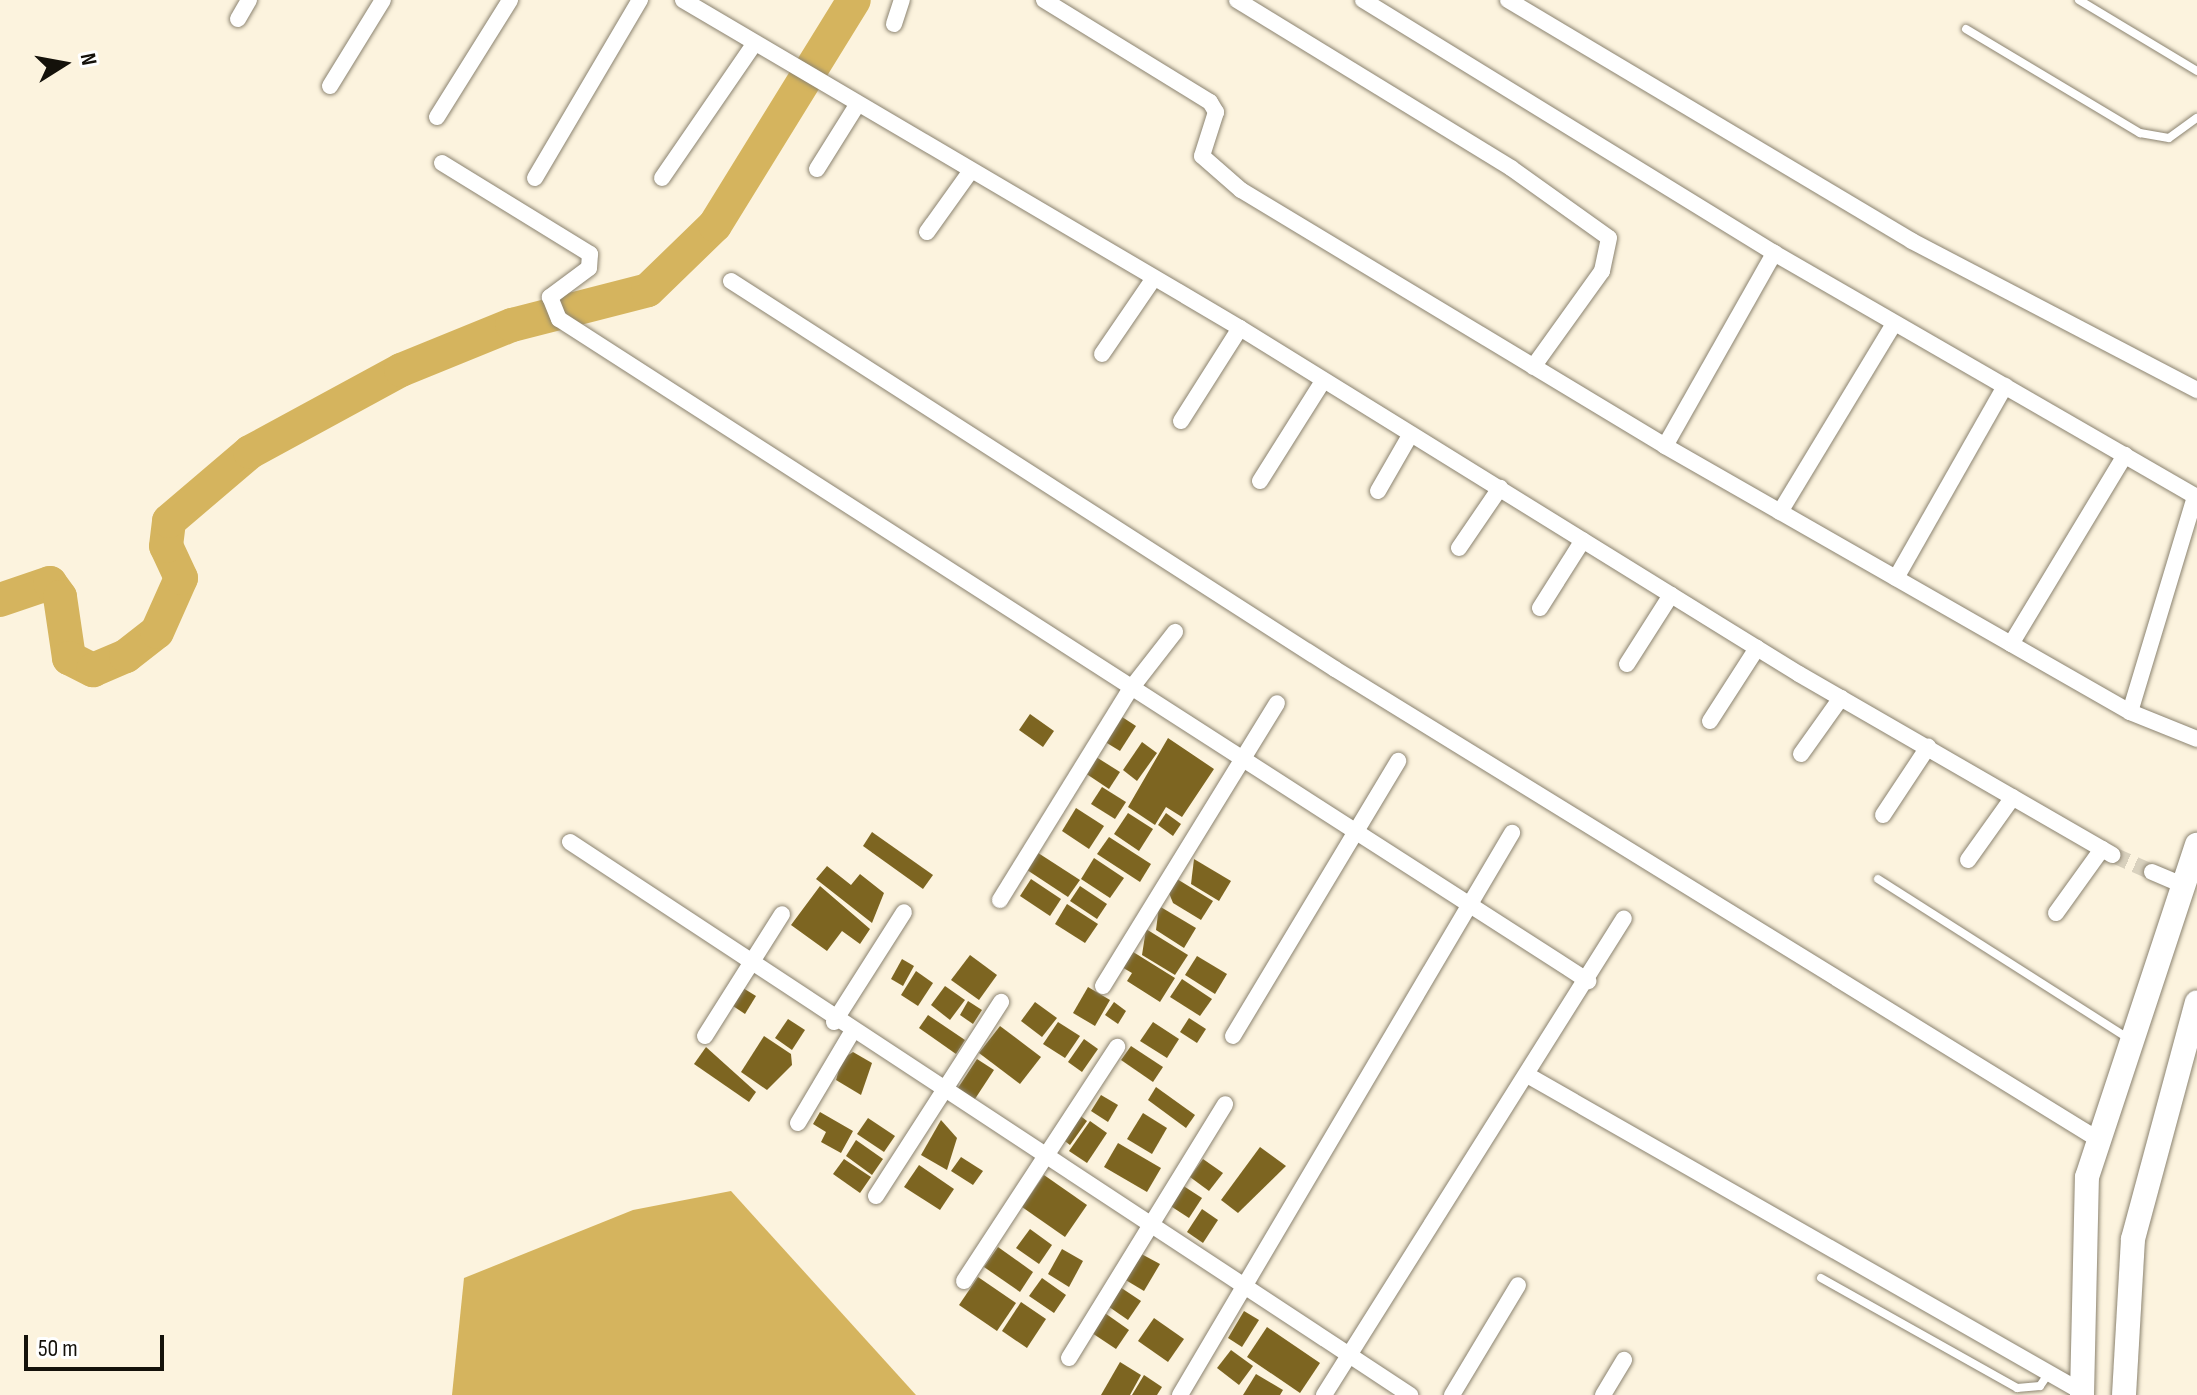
<!DOCTYPE html>
<html>
<head>
<meta charset="utf-8">
<style>
	body { margin:0 }
	#map { position:relative; width:2197px; height:1395px; overflow:hidden; background:#fcf3de; font-family:"Sofia Sans Condensed",sans-serif }
	div>[style] { position:absolute }
	[style*='--x'] { left:calc(var(--x)*1px); top:calc(var(--y)*1px); width:calc(var(--w)*1px); rotate:calc(var(--a)*1deg) }
	.water>* { inset:0; background:#d5b45e }
	.river>* { height:34px; margin:-17px; padding:0 17px; transform-origin:17px; border-radius:17px; background:#d5b45e }
	.building>* { inset:0; background:#7d6521 }
	.street-tunnel>* { height:16px; margin-top:-8px; transform-origin:0; background:repeating-linear-gradient(90deg,#d9d1be 0 16px,transparent 0 24px) }
	.roads { filter:drop-shadow(0 0 2px #8b8370) drop-shadow(0 0 2px #8b8370) }
	.lane>* { height:8px; margin:-4px; padding:0 4px; transform-origin:4px; border-radius:4px; background:#fff }
	.street>* { height:16px; margin:-8px; padding:0 8px; transform-origin:8px; border-radius:8px; background:#fff }
	.secondary>* { height:24px; margin:-12px; padding:0 12px; transform-origin:12px; border-radius:12px; background:#fff }
	span { translate:-50% -50%; white-space:nowrap; text-align:center; line-height:1.15; -webkit-text-stroke:7px #fff; paint-order:stroke }
	.north { position:absolute; left:24px; top:24px; width:80px; height:80px; -webkit-text-stroke:6px #fff; paint-order:stroke; rotate:79deg; font-size:22px; font-weight:700; line-height:32px; text-align:center; color:#14110a }
	.north::after { content:''; display:block; margin:auto; width:28px; height:36px; background:#14110a; clip-path:polygon(50% 0,100% 100%,50% 72%,0 100%) }
	.scale { position:absolute; left:24px; top:1335px; width:140px; height:36px; box-sizing:border-box; border:4px solid #14110a; border-top:0; padding-left:10px; font-size:24px; line-height:28px; white-space:nowrap; color:#14110a; -webkit-text-stroke:6px #fff; paint-order:stroke }
</style>
</head>
<body>
<div id="map">
	<div class="water">
		<i style="clip-path:polygon(731px 1191px,916px 1395px,452px 1395px,464px 1278px,633px 1210px)"></i>
	</div>
	<div class="river">
		<i style="--x:0;--y:600;--w:53;--a:-18.8"></i>
		<i style="--x:50;--y:583;--w:17;--a:54"></i>
		<i style="--x:60;--y:597;--w:62;--a:81.6"></i>
		<i style="--x:69;--y:658;--w:27;--a:27"></i>
		<i style="--x:93;--y:670;--w:36;--a:-23"></i>
		<i style="--x:126;--y:656;--w:39;--a:-38"></i>
		<i style="--x:157;--y:632;--w:59;--a:-66"></i>
		<i style="--x:181;--y:578;--w:35;--a:-115"></i>
		<i style="--x:166;--y:546;--w:25;--a:-83"></i>
		<i style="--x:169;--y:521;--w:106;--a:-40.4"></i>
		<i style="--x:250;--y:452;--w:172;--a:-28.5"></i>
		<i style="--x:401;--y:370;--w:120;--a:-22.1"></i>
		<i style="--x:512;--y:325;--w:140;--a:-14.4"></i>
		<i style="--x:648;--y:290;--w:93;--a:-44.1"></i>
		<i style="--x:715;--y:225;--w:264;--a:-58.3"></i>
	</div>
	<div class="building">
		<i style="clip-path:polygon(1030px 714px,1054px 731px,1043px 747px,1019px 730px)"></i>
		<i style="clip-path:polygon(1119px 715px,1136px 726px,1120px 751px,1102px 740px)"></i>
		<i style="clip-path:polygon(1168px 738px,1214px 769px,1182px 817px,1166px 807px,1155px 825px,1128px 807px)"></i>
		<i style="clip-path:polygon(1142px 742px,1157px 753px,1137px 781px,1123px 770px)"></i>
		<i style="clip-path:polygon(1093px 755px,1120px 772px,1109px 789px,1082px 771px)"></i>
		<i style="clip-path:polygon(1102px 787px,1126px 802px,1115px 819px,1091px 804px)"></i>
		<i style="clip-path:polygon(1076px 808px,1104px 826px,1089px 849px,1062px 831px)"></i>
		<i style="clip-path:polygon(1128px 813px,1153px 829px,1139px 851px,1114px 834px)"></i>
		<i style="clip-path:polygon(1166px 813px,1181px 824px,1173px 836px,1158px 825px)"></i>
		<i style="clip-path:polygon(872px 832px,933px 875px,923px 889px,863px 846px)"></i>
		<i style="clip-path:polygon(1109px 837px,1151px 864px,1140px 882px,1097px 854px)"></i>
		<i style="clip-path:polygon(1032px 849px,1080px 880px,1068px 897px,1021px 866px)"></i>
		<i style="clip-path:polygon(1094px 858px,1124px 878px,1110px 898px,1081px 879px)"></i>
		<i style="clip-path:polygon(1194px 859px,1231px 881px,1219px 901px,1191px 884px)"></i>
		<i style="clip-path:polygon(827px 866px,851px 885px,860px 874px,884px 893px,872px 923px,816px 879px)"></i>
		<i style="clip-path:polygon(1031px 879px,1061px 899px,1050px 916px,1020px 896px)"></i>
		<i style="clip-path:polygon(1177px 879px,1213px 901px,1201px 920px,1173px 903px,1169px 893px)"></i>
		<i style="clip-path:polygon(820px 886px,870px 929px,860px 944px,842px 931px,827px 951px,791px 925px)"></i>
		<i style="clip-path:polygon(1080px 886px,1107px 904px,1097px 919px,1070px 901px)"></i>
		<i style="clip-path:polygon(1067px 904px,1098px 924px,1085px 943px,1055px 924px)"></i>
		<i style="clip-path:polygon(1159px 906px,1196px 928px,1184px 948px,1156px 930px)"></i>
		<i style="clip-path:polygon(1146px 929px,1188px 955px,1175px 975px,1142px 955px)"></i>
		<i style="clip-path:polygon(1130px 950px,1175px 978px,1160px 1002px,1127px 981px,1132px 973px,1120px 966px)"></i>
		<i style="clip-path:polygon(970px 955px,997px 975px,979px 1000px,951px 980px)"></i>
		<i style="clip-path:polygon(1197px 956px,1227px 974px,1215px 994px,1185px 975px)"></i>
		<i style="clip-path:polygon(902px 959px,914px 966px,903px 986px,891px 979px)"></i>
		<i style="clip-path:polygon(916px 971px,933px 983px,918px 1006px,901px 995px)"></i>
		<i style="clip-path:polygon(1182px 979px,1212px 999px,1200px 1016px,1170px 997px)"></i>
		<i style="clip-path:polygon(945px 986px,965px 1000px,950px 1020px,931px 1005px)"></i>
		<i style="clip-path:polygon(1088px 987px,1110px 1000px,1095px 1026px,1073px 1013px)"></i>
		<i style="clip-path:polygon(743px 988px,756px 996px,745px 1014px,733px 1006px)"></i>
		<i style="clip-path:polygon(968px 1001px,982px 1010px,973px 1024px,960px 1015px)"></i>
		<i style="clip-path:polygon(1035px 1002px,1057px 1018px,1042px 1037px,1021px 1021px)"></i>
		<i style="clip-path:polygon(1114px 1002px,1126px 1011px,1118px 1024px,1105px 1015px)"></i>
		<i style="clip-path:polygon(928px 1015px,965px 1040px,956px 1054px,919px 1028px)"></i>
		<i style="clip-path:polygon(1189px 1018px,1206px 1029px,1197px 1043px,1180px 1032px)"></i>
		<i style="clip-path:polygon(788px 1019px,805px 1030px,792px 1050px,775px 1038px)"></i>
		<i style="clip-path:polygon(1058px 1022px,1080px 1036px,1065px 1058px,1043px 1044px)"></i>
		<i style="clip-path:polygon(1153px 1022px,1179px 1039px,1167px 1058px,1140px 1041px)"></i>
		<i style="clip-path:polygon(1000px 1026px,1041px 1057px,1020px 1084px,979px 1053px)"></i>
		<i style="clip-path:polygon(764px 1036px,791px 1054px,792px 1065px,767px 1090px,741px 1072px)"></i>
		<i style="clip-path:polygon(1084px 1039px,1098px 1049px,1082px 1072px,1068px 1062px)"></i>
		<i style="clip-path:polygon(1131px 1046px,1163px 1067px,1153px 1082px,1121px 1060px)"></i>
		<i style="clip-path:polygon(706px 1047px,756px 1092px,749px 1102px,694px 1064px)"></i>
		<i style="clip-path:polygon(853px 1052px,872px 1063px,861px 1095px,836px 1080px,842px 1059px)"></i>
		<i style="clip-path:polygon(977px 1059px,994px 1070px,971px 1105px,954px 1094px)"></i>
		<i style="clip-path:polygon(1156px 1087px,1195px 1115px,1186px 1128px,1148px 1100px)"></i>
		<i style="clip-path:polygon(1101px 1095px,1118px 1105px,1108px 1122px,1091px 1111px)"></i>
		<i style="clip-path:polygon(820px 1112px,853px 1131px,841px 1153px,821px 1142px,826px 1132px,813px 1124px)"></i>
		<i style="clip-path:polygon(1143px 1113px,1167px 1128px,1152px 1154px,1127px 1139px)"></i>
		<i style="clip-path:polygon(1078px 1114px,1087px 1121px,1070px 1145px,1061px 1138px)"></i>
		<i style="clip-path:polygon(868px 1118px,895px 1136px,884px 1152px,857px 1134px)"></i>
		<i style="clip-path:polygon(941px 1120px,957px 1138px,947px 1170px,921px 1155px)"></i>
		<i style="clip-path:polygon(1090px 1121px,1107px 1133px,1087px 1163px,1069px 1151px)"></i>
		<i style="clip-path:polygon(856px 1140px,883px 1159px,872px 1175px,846px 1156px)"></i>
		<i style="clip-path:polygon(1118px 1143px,1161px 1168px,1147px 1192px,1104px 1167px)"></i>
		<i style="clip-path:polygon(1260px 1147px,1286px 1166px,1238px 1213px,1221px 1200px)"></i>
		<i style="clip-path:polygon(961px 1157px,983px 1171px,973px 1185px,951px 1171px)"></i>
		<i style="clip-path:polygon(844px 1159px,871px 1177px,860px 1193px,833px 1174px)"></i>
		<i style="clip-path:polygon(1203px 1159px,1223px 1173px,1209px 1191px,1190px 1177px)"></i>
		<i style="clip-path:polygon(919px 1165px,954px 1189px,940px 1210px,904px 1187px)"></i>
		<i style="clip-path:polygon(1044px 1175px,1087px 1205px,1065px 1237px,1022px 1207px)"></i>
		<i style="clip-path:polygon(1182px 1185px,1202px 1198px,1189px 1218px,1169px 1205px)"></i>
		<i style="clip-path:polygon(1202px 1209px,1218px 1220px,1203px 1243px,1187px 1232px)"></i>
		<i style="clip-path:polygon(1030px 1229px,1052px 1245px,1039px 1264px,1016px 1248px)"></i>
		<i style="clip-path:polygon(998px 1247px,1033px 1272px,1020px 1292px,984px 1267px)"></i>
		<i style="clip-path:polygon(1062px 1249px,1083px 1261px,1069px 1287px,1048px 1274px)"></i>
		<i style="clip-path:polygon(1134px 1250px,1160px 1264px,1144px 1291px,1119px 1276px)"></i>
		<i style="clip-path:polygon(978px 1277px,1016px 1303px,997px 1331px,959px 1305px)"></i>
		<i style="clip-path:polygon(1042px 1278px,1066px 1295px,1054px 1313px,1029px 1296px)"></i>
		<i style="clip-path:polygon(1114px 1283px,1141px 1301px,1128px 1320px,1102px 1302px)"></i>
		<i style="clip-path:polygon(1021px 1302px,1046px 1319px,1027px 1348px,1002px 1331px)"></i>
		<i style="clip-path:polygon(1102px 1311px,1129px 1330px,1116px 1349px,1089px 1331px)"></i>
		<i style="clip-path:polygon(1244px 1311px,1259px 1320px,1242px 1347px,1228px 1338px)"></i>
		<i style="clip-path:polygon(1154px 1318px,1184px 1339px,1168px 1362px,1138px 1341px)"></i>
		<i style="clip-path:polygon(1267px 1327px,1320px 1363px,1300px 1393px,1247px 1357px)"></i>
		<i style="clip-path:polygon(1231px 1350px,1253px 1366px,1239px 1385px,1217px 1368px)"></i>
		<i style="clip-path:polygon(1120px 1362px,1141px 1375px,1130px 1395px,1101px 1395px)"></i>
		<i style="clip-path:polygon(1256px 1374px,1283px 1390px,1280px 1395px,1243px 1395px)"></i>
		<i style="clip-path:polygon(1144px 1375px,1162px 1387px,1157px 1395px,1132px 1395px)"></i>
	</div>
	<div class="street-tunnel">
		<i style="--x:2113;--y:855;--w:43;--a:23.6"></i>
	</div>
	<div class="roads">
		<div class="lane">
			<i style="--x:2079;--y:0;--w:138;--a:31"></i>
			<i style="--x:1966;--y:29;--w:203;--a:30.9"></i>
			<i style="--x:2140;--y:133;--w:29;--a:10"></i>
			<i style="--x:2169;--y:138;--w:34;--a:-36"></i>
			<i style="--x:1878;--y:879;--w:296;--a:32.5"></i>
			<i style="--x:1821;--y:1278;--w:225;--a:29.3"></i>
			<i style="--x:2017;--y:1388;--w:23;--a:-5"></i>
			<i style="--x:2040;--y:1386;--w:14;--a:-56"></i>
		</div>
		<div class="street">
			<i style="--x:683;--y:0;--w:646;--a:30.49"></i>
			<i style="--x:1240;--y:328;--w:657;--a:31.76"></i>
			<i style="--x:1799;--y:674;--w:362;--a:30"></i>
			<i style="--x:1044;--y:0;--w:195;--a:31.6"></i>
			<i style="--x:1210;--y:102;--w:12;--a:59"></i>
			<i style="--x:1216;--y:112;--w:46;--a:107.7"></i>
			<i style="--x:1202;--y:156;--w:52;--a:41.1"></i>
			<i style="--x:1241;--y:190;--w:495;--a:31.1"></i>
			<i style="--x:1665;--y:446;--w:536;--a:29.77"></i>
			<i style="--x:2130;--y:712;--w:72;--a:21.9"></i>
			<i style="--x:1237;--y:0;--w:321;--a:31.5"></i>
			<i style="--x:1511;--y:168;--w:120;--a:35.5"></i>
			<i style="--x:1609;--y:238;--w:34;--a:102"></i>
			<i style="--x:1602;--y:271;--w:118;--a:125.7"></i>
			<i style="--x:1363;--y:0;--w:483;--a:31.6"></i>
			<i style="--x:1774;--y:253;--w:488;--a:30"></i>
			<i style="--x:1508;--y:0;--w:470;--a:30.8"></i>
			<i style="--x:1912;--y:241;--w:322;--a:27.6"></i>
			<i style="--x:238;--y:19;--w:22;--a:-60"></i>
			<i style="--x:894;--y:24;--w:25;--a:-72"></i>
			<i style="--x:330;--y:86;--w:101;--a:-58.4"></i>
			<i style="--x:437;--y:117;--w:138;--a:-58"></i>
			<i style="--x:442;--y:163;--w:174;--a:31.6"></i>
			<i style="--x:590;--y:254;--w:14;--a:94"></i>
			<i style="--x:589;--y:268;--w:49;--a:143.4"></i>
			<i style="--x:550;--y:297;--w:24;--a:68"></i>
			<i style="--x:559;--y:319;--w:1224;--a:32.75"></i>
			<i style="--x:817;--y:169;--w:75;--a:-58"></i>
			<i style="--x:535;--y:178;--w:207;--a:-59.5"></i>
			<i style="--x:662;--y:178;--w:163;--a:-55.5"></i>
			<i style="--x:927;--y:232;--w:74;--a:-54.4"></i>
			<i style="--x:731;--y:281;--w:718;--a:32.72"></i>
			<i style="--x:1335;--y:669;--w:894;--a:31.65"></i>
			<i style="--x:1102;--y:354;--w:92;--a:-55.6"></i>
			<i style="--x:1181;--y:421;--w:110;--a:-57.6"></i>
			<i style="--x:1665;--y:446;--w:222;--a:-60.5"></i>
			<i style="--x:1260;--y:481;--w:118;--a:-57.8"></i>
			<i style="--x:1378;--y:491;--w:62;--a:-60.1"></i>
			<i style="--x:1780;--y:512;--w:220;--a:-58.8"></i>
			<i style="--x:1459;--y:548;--w:73;--a:-55.7"></i>
			<i style="--x:1896;--y:578;--w:221;--a:-60.4"></i>
			<i style="--x:1540;--y:608;--w:80;--a:-57.7"></i>
			<i style="--x:2011;--y:644;--w:221;--a:-58.9"></i>
			<i style="--x:1627;--y:664;--w:82;--a:-57.5"></i>
			<i style="--x:2130;--y:712;--w:225;--a:-73.2"></i>
			<i style="--x:1710;--y:721;--w:87;--a:-57.2"></i>
			<i style="--x:1801;--y:754;--w:69;--a:-54.5"></i>
			<i style="--x:1883;--y:815;--w:82;--a:-56.5"></i>
			<i style="--x:570;--y:842;--w:1006;--a:33.36"></i>
			<i style="--x:1968;--y:860;--w:77;--a:-54.5"></i>
			<i style="--x:2152;--y:872;--w:33;--a:23"></i>
			<i style="--x:1000;--y:900;--w:246;--a:-58.3"></i>
			<i style="--x:1129;--y:691;--w:75;--a:-52.1"></i>
			<i style="--x:2056;--y:913;--w:79;--a:-54.3"></i>
			<i style="--x:1103;--y:986;--w:332;--a:-58.4"></i>
			<i style="--x:834;--y:1022;--w:130;--a:-57.5"></i>
			<i style="--x:705;--y:1036;--w:144;--a:-57.7"></i>
			<i style="--x:1233;--y:1036;--w:321;--a:-59"></i>
			<i style="--x:1529;--y:1076;--w:637;--a:29.74"></i>
			<i style="--x:798;--y:1123;--w:106;--a:-59.3"></i>
			<i style="--x:876;--y:1196;--w:231;--a:-57.2"></i>
			<i style="--x:964;--y:1281;--w:280;--a:-56.8"></i>
			<i style="--x:1069;--y:1358;--w:298;--a:-58.4"></i>
			<i style="--x:1180;--y:1395;--w:653;--a:-59.43"></i>
			<i style="--x:1324;--y:1395;--w:563;--a:-57.83"></i>
			<i style="--x:1452;--y:1395;--w:128;--a:-59"></i>
			<i style="--x:1603;--y:1395;--w:41;--a:-59"></i>
		</div>
		<div class="secondary">
			<i style="--x:2082;--y:1395;--w:218;--a:-88.7"></i>
			<i style="--x:2087;--y:1177;--w:350;--a:-71.7"></i>
			<i style="--x:2124;--y:1395;--w:156;--a:-86.7"></i>
			<i style="--x:2133;--y:1239;--w:245;--a:-74.9"></i>
		</div>
	</div>
	<div class="north">N</div>
	<div class="scale">50 m</div>
</div>
</body>
</html>
